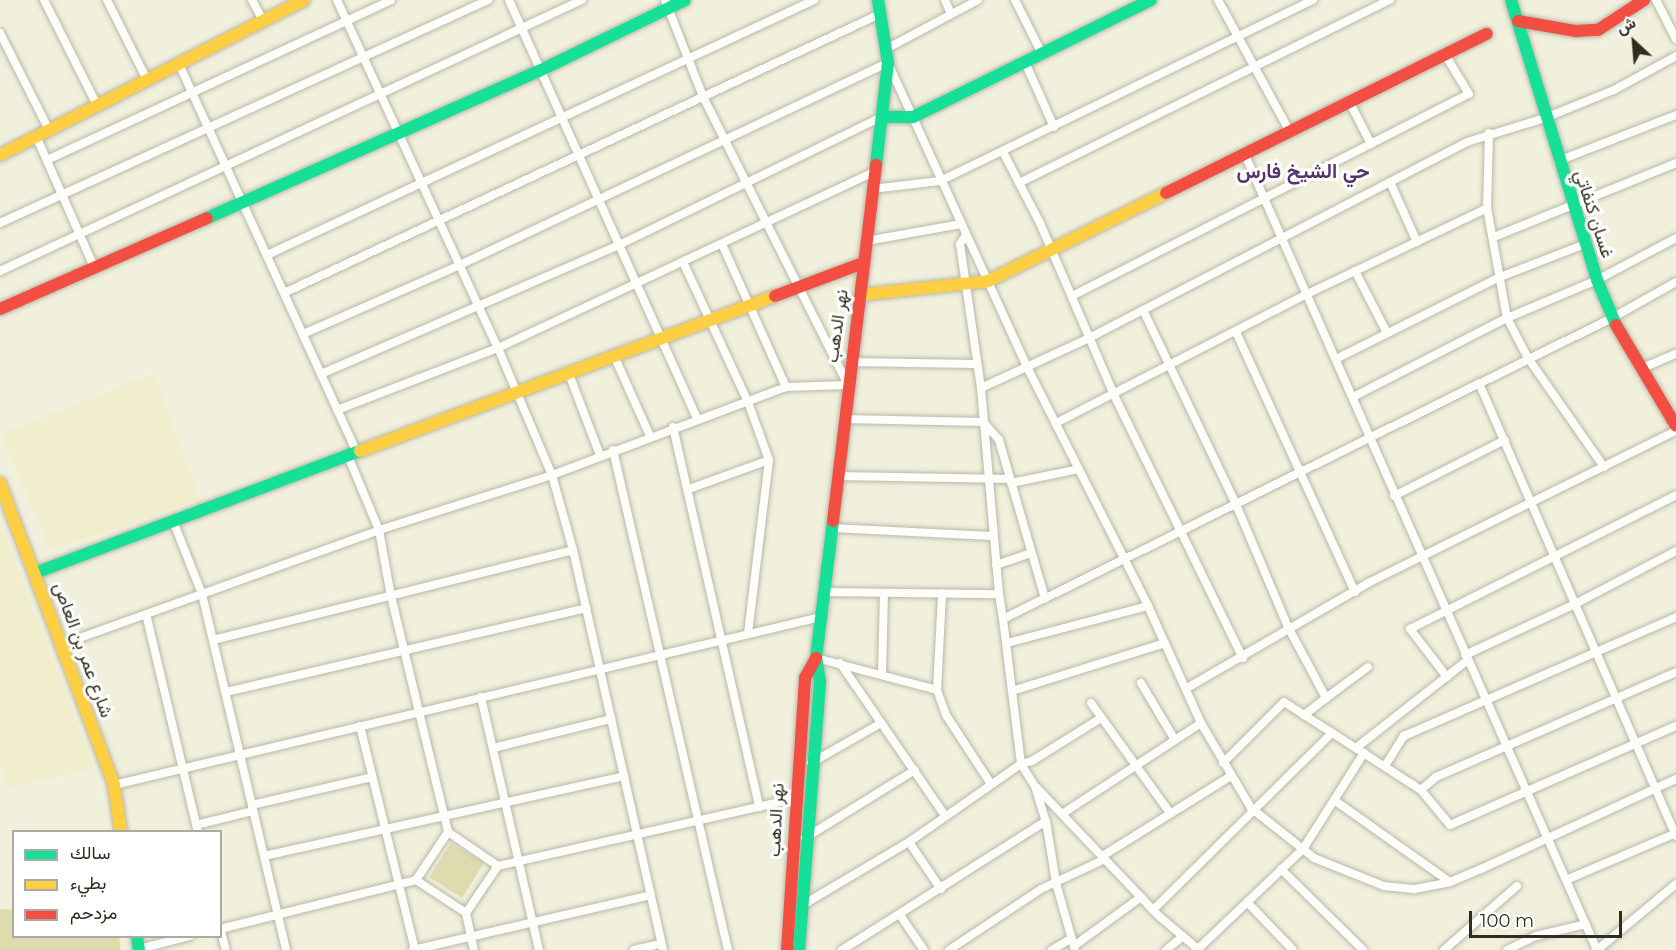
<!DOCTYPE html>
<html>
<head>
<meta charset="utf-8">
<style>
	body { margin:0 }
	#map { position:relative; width:1676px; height:950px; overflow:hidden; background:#f1f0dc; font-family:Montserrat,Vazirmatn,sans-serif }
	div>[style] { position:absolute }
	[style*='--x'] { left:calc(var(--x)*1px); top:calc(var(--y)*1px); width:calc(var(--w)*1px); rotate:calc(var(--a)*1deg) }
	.built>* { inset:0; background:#f0eecc }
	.green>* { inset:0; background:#dedcaf }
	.roads { filter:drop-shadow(0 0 2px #b9b8a9) drop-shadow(0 0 2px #b9b8a9) }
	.street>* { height:8px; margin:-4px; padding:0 4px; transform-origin:4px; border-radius:4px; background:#fdfdfa }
	.fast>* { height:12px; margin:-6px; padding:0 6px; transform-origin:6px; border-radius:6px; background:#16e098 }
	.slow>* { height:12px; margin:-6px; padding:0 6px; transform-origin:6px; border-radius:6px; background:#ffcf43 }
	.jam>* { height:12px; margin:-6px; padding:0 6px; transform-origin:6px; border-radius:6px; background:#f24e42 }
	span { translate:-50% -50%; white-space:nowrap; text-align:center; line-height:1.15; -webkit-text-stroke:6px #fff; paint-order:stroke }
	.street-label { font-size:18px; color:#2e2d1f }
	.neighbourhood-label { font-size:20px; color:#54336d; font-weight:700 }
	.legend { position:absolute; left:12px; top:830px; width:210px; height:108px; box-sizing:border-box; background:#fff; border:2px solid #ababa5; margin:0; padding:8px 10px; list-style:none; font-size:18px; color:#2e2d1f }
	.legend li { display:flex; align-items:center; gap:12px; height:30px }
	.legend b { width:30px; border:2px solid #ababa5 }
	.north { position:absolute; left:1604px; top:12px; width:60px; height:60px; -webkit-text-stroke:4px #fff; paint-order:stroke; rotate:334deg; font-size:16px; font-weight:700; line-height:24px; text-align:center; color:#2e2d1f }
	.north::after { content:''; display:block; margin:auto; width:21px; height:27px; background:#2e2d1f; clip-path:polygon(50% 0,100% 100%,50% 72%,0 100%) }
	.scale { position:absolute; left:1469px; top:911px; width:153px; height:27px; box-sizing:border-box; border:3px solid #2e2d1f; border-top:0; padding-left:8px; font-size:18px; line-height:21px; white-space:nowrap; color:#2e2d1f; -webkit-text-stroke:4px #fff; paint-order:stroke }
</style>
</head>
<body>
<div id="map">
	<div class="built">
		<i style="clip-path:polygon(154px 374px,200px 499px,50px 551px,2px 434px)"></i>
		<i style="clip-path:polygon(0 523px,94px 769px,6px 788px,0 761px)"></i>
	</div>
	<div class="green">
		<i style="clip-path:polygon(451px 843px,484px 863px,462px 898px,429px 877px)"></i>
		<i style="clip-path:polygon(0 909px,13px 910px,14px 936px,119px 937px,121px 950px,0 950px)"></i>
	</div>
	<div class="roads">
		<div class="street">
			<i style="--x:44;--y:0;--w:118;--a:63.2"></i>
			<i style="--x:107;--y:0;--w:89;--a:63.4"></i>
			<i style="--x:252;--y:0;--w:24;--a:62"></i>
			<i style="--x:337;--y:0;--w:383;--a:65.2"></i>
			<i style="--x:498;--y:348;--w:138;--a:67"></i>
			<i style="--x:552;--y:475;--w:78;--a:74.4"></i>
			<i style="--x:573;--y:550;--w:410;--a:77.3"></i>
			<i style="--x:509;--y:0;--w:458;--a:65.8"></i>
			<i style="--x:945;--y:0;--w:15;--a:67"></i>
			<i style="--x:1015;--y:0;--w:60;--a:63.4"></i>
			<i style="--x:1218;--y:0;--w:150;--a:61.4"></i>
			<i style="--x:1656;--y:0;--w:44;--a:62.9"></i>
			<i style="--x:0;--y:33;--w:109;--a:63.2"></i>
			<i style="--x:888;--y:48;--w:102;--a:-28.1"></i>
			<i style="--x:1025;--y:62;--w:71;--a:66"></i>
			<i style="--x:179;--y:64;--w:427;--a:65.4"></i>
			<i style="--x:1350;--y:103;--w:46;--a:62.9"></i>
			<i style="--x:1489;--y:133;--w:75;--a:91.5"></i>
			<i style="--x:1487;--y:208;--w:112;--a:79.7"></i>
			<i style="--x:1507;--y:318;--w:45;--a:62.3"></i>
			<i style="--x:1528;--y:358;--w:133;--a:55.1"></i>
			<i style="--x:36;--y:136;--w:143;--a:66.1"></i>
			<i style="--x:1003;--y:152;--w:80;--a:62.5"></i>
			<i style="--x:1040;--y:223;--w:187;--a:66.7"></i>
			<i style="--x:1114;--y:395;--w:293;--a:63.9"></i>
			<i style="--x:1245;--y:155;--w:869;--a:66.12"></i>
			<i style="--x:47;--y:160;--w:379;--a:-24.9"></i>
			<i style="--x:1558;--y:161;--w:127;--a:-21.3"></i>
			<i style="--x:1390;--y:182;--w:66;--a:65.8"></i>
			<i style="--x:1019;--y:183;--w:414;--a:-26.3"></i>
			<i style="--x:872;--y:189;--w:68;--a:-6.7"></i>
			<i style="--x:940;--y:181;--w:415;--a:-25.9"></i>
			<i style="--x:0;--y:223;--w:537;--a:-24.56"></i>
			<i style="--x:966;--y:235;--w:11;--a:124"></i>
			<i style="--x:960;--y:244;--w:146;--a:81.7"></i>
			<i style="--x:981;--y:388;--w:207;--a:85"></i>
			<i style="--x:1494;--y:237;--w:196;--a:-22.1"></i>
			<i style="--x:866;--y:241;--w:97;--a:-10.1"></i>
			<i style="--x:722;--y:244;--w:157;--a:65.9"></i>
			<i style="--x:267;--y:255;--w:604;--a:-24.99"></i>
			<i style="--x:683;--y:262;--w:154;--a:65.1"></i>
			<i style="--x:748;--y:402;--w:62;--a:70.1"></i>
			<i style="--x:769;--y:460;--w:175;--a:96.9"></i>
			<i style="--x:0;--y:271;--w:642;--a:-24.97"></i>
			<i style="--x:1355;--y:271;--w:70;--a:62.7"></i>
			<i style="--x:284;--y:293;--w:660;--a:-25.09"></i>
			<i style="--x:1072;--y:296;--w:445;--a:-27"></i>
			<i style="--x:1469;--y:94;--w:44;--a:-121.2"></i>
			<i style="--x:1143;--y:310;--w:213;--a:64.4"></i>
			<i style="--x:1235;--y:502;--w:136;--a:67"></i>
			<i style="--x:1288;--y:627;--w:81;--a:61.8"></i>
			<i style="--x:1326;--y:698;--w:28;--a:142"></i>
			<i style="--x:1236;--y:332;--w:286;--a:65.4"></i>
			<i style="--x:303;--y:334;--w:171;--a:-23.7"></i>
			<i style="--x:460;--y:265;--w:473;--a:-25.3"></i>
			<i style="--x:888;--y:63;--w:337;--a:65.4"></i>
			<i style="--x:1028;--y:369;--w:266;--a:63.1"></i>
			<i style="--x:1148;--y:606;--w:128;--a:65.6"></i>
			<i style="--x:1201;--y:723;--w:99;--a:59.5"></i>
			<i style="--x:1251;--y:808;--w:80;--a:38.4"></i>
			<i style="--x:1314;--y:858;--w:75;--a:21.8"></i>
			<i style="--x:1384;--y:886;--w:31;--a:6"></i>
			<i style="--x:1415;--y:889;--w:36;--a:-11"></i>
			<i style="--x:1450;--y:882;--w:34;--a:-23"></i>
			<i style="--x:1481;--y:869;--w:215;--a:-24.8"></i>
			<i style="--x:615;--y:358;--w:85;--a:65.8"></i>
			<i style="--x:1336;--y:359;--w:183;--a:-26.6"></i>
			<i style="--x:1500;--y:277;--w:91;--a:-21.2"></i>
			<i style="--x:850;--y:362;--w:125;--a:0.9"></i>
			<i style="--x:1640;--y:369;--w:39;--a:-23"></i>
			<i style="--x:321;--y:374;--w:325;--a:-23.4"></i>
			<i style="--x:619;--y:245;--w:292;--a:-26"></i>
			<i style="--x:569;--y:374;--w:87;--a:69.1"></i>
			<i style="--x:1479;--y:383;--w:494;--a:66.5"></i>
			<i style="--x:981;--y:388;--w:119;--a:-24.8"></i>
			<i style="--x:1089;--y:338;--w:426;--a:-27.4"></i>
			<i style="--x:1467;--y:142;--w:82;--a:-17.1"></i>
			<i style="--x:1545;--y:118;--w:74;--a:-22.1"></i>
			<i style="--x:1614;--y:90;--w:71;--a:-28.7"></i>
			<i style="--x:1353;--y:397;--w:173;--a:-27.2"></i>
			<i style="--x:1507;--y:318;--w:98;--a:-22.9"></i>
			<i style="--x:1597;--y:280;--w:89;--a:-28"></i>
			<i style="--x:337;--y:410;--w:173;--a:-21.1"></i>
			<i style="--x:498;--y:348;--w:416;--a:-25.1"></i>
			<i style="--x:844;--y:419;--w:139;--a:1.2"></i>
			<i style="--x:983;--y:422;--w:24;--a:48"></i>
			<i style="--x:999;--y:440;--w:165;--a:73.8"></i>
			<i style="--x:1056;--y:423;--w:280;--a:-27.2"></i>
			<i style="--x:1305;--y:295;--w:202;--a:-25.5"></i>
			<i style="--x:673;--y:427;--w:390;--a:77.2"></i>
			<i style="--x:613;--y:450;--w:513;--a:77.05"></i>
			<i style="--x:348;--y:456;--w:80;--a:67.3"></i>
			<i style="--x:379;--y:530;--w:67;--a:79.7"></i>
			<i style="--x:391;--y:596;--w:243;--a:76.4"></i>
			<i style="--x:838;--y:476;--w:172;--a:1"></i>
			<i style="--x:1011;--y:483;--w:69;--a:-11.6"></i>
			<i style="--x:689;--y:489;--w:85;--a:-19.9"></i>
			<i style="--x:1394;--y:496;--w:124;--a:-26.8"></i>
			<i style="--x:173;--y:521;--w:79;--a:68.3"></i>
			<i style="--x:202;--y:594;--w:366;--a:76.7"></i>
			<i style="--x:832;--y:528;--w:160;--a:2.9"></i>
			<i style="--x:996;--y:565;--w:37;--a:-19"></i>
			<i style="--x:824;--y:592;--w:175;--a:0.7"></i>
			<i style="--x:999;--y:594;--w:25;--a:81"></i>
			<i style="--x:1003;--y:619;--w:679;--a:-26.3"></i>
			<i style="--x:1612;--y:318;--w:73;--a:-29.4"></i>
			<i style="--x:146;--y:614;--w:224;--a:76.6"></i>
			<i style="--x:1003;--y:619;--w:146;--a:82.9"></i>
			<i style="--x:1021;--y:764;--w:26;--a:58"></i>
			<i style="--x:1035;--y:786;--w:37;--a:73"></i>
			<i style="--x:1046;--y:821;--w:63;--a:80.8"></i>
			<i style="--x:1056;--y:883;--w:70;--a:74.2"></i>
			<i style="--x:213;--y:640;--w:371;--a:-14"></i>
			<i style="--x:1007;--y:643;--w:146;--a:-14.7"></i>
			<i style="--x:63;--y:644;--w:336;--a:-19.8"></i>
			<i style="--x:379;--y:530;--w:182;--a:-17.6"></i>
			<i style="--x:552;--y:475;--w:250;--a:-20.6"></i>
			<i style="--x:786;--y:387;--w:62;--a:-1.8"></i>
			<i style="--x:848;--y:385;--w:320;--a:-116.7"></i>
			<i style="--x:704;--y:99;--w:106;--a:-111.5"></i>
			<i style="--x:1465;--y:655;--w:121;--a:-24.9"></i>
			<i style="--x:1575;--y:604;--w:114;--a:-27.7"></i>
			<i style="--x:816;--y:658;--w:125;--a:14.8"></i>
			<i style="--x:937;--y:690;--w:27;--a:70"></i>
			<i style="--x:946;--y:715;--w:82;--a:56.9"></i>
			<i style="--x:840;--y:663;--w:186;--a:55.5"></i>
			<i style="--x:882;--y:674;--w:81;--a:-88.6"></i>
			<i style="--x:1447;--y:677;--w:61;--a:-127.6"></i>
			<i style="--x:1410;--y:629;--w:298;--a:-26.7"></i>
			<i style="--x:1141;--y:683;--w:66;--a:59.2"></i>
			<i style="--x:1187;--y:688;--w:209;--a:-30.1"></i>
			<i style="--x:1368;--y:583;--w:343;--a:-26.3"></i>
			<i style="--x:937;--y:690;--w:97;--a:-87"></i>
			<i style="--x:1012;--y:691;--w:160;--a:-17.4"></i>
			<i style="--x:226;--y:692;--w:370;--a:-13.1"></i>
			<i style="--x:481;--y:697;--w:260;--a:77.1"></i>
			<i style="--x:1326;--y:698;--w:52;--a:-36.4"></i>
			<i style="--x:1091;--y:703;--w:135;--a:54.3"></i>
			<i style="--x:360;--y:726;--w:231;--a:76.2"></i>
			<i style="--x:493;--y:748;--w:122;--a:-13.8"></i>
			<i style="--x:1356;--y:748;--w:142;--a:-38.2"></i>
			<i style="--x:811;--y:763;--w:81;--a:-29.7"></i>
			<i style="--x:1223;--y:763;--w:86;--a:-45"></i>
			<i style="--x:1284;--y:702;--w:163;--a:32.7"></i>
			<i style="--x:1421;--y:790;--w:45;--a:50.4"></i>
			<i style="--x:1450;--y:825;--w:247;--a:-23.7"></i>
			<i style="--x:1385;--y:766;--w:36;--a:-58"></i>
			<i style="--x:1404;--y:736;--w:297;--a:-23.6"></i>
			<i style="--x:114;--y:785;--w:727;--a:-13.37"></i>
			<i style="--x:1037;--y:788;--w:178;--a:46.4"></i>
			<i style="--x:1160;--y:917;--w:51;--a:40.2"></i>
			<i style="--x:1421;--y:790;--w:20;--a:-41"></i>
			<i style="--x:1436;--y:777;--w:262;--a:-23.6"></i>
			<i style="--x:1334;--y:800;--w:142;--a:35.3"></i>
			<i style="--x:252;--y:805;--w:123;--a:-13.1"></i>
			<i style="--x:1062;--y:814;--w:166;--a:-33.2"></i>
			<i style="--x:196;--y:825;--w:59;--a:-13.8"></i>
			<i style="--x:805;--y:838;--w:129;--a:-31.7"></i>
			<i style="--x:909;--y:842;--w:57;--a:55.8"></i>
			<i style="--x:1104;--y:855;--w:150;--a:-31.9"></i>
			<i style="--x:264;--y:856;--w:369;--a:-12.5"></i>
			<i style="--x:1281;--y:869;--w:115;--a:44.6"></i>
			<i style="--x:416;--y:880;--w:60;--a:33.4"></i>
			<i style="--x:466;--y:913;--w:57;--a:-55.8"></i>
			<i style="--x:498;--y:866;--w:303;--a:-12.8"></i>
			<i style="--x:1566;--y:880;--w:120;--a:-23.1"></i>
			<i style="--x:1247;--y:902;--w:66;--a:46.2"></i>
			<i style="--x:801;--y:906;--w:126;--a:-30.7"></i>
			<i style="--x:909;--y:842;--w:136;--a:-34.9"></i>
			<i style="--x:1021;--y:764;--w:11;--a:-15"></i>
			<i style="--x:1032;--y:761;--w:81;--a:-31.9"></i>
			<i style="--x:1153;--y:910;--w:252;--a:-44.7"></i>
			<i style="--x:466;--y:913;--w:38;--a:78"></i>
			<i style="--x:900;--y:915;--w:42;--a:55.6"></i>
			<i style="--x:220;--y:928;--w:23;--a:75"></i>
			<i style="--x:220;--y:929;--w:202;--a:-14"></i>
			<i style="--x:416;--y:880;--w:58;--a:-56.3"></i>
			<i style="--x:448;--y:832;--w:60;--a:34.2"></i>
			<i style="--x:1074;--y:946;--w:83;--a:-36.2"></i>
			<i style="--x:139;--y:949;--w:53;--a:-14.3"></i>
			<i style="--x:1198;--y:949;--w:145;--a:-43.6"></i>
			<i style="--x:1303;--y:849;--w:114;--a:-57.6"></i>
			<i style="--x:413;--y:950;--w:244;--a:-13"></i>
			<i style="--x:634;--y:950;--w:28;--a:-13"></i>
			<i style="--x:842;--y:950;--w:241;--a:-32.3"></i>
			<i style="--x:949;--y:950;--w:110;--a:-33.5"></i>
			<i style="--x:1041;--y:889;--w:71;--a:-25.1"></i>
			<i style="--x:1052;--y:950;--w:23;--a:-31"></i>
			<i style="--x:1166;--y:950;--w:22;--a:-39"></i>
			<i style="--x:1444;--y:950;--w:97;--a:-41.2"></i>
			<i style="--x:1507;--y:950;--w:32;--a:-26"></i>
			<i style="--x:1536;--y:936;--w:51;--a:-13.5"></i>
			<i style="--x:1597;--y:950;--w:103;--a:-39.9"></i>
		</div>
		<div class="fast">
			<i style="--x:1511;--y:0;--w:293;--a:72.9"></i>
			<i style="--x:1597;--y:280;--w:49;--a:67.1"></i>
			<i style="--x:882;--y:117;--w:31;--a:0"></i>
			<i style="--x:913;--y:117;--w:265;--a:-26.2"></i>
			<i style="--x:876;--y:165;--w:103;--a:-83.3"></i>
			<i style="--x:888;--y:63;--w:64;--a:-99"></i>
			<i style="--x:207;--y:218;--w:363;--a:-23.9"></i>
			<i style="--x:539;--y:71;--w:162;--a:-25.9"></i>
			<i style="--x:35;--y:573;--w:347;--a:-20.6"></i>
			<i style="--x:137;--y:936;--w:14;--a:82"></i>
			<i style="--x:799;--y:950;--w:269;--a:-85.5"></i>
			<i style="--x:820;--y:682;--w:24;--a:-99"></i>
			<i style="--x:816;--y:658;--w:138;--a:-82.9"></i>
		</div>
		<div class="slow">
			<i style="--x:0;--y:155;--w:341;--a:-27"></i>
			<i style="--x:860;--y:295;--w:129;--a:-6.2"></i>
			<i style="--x:988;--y:281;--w:199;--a:-26.3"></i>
			<i style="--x:360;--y:451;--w:443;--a:-20.5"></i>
			<i style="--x:0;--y:483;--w:323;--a:69.3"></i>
			<i style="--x:114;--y:785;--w:48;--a:81.5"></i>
		</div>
		<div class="jam">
			<i style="--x:1518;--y:21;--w:59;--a:9.8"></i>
			<i style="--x:1576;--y:31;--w:22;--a:-3"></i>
			<i style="--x:1598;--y:30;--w:55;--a:-33.1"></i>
			<i style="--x:1166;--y:193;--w:358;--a:-26.4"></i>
			<i style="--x:775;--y:296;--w:94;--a:-20.6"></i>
			<i style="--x:0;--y:309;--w:226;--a:-23.7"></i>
			<i style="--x:1616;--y:325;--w:117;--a:59.3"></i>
			<i style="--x:833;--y:521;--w:359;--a:-83.1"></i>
			<i style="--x:787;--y:950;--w:273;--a:-86.2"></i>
			<i style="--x:805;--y:678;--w:23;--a:-61"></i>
		</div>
	</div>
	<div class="street-label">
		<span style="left:1594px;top:214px;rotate:72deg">غسان كنفاتي</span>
		<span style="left:837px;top:326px;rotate:-82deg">نهر الدهب</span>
		<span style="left:83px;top:650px;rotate:70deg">شارع عمر بن العاص</span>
		<span style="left:776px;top:820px;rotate:-87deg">نهر الدهب</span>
	</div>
	<div class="neighbourhood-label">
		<span style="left:1303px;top:171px">حي الشيخ فارس</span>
	</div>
	<ul class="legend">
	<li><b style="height:8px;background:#16e098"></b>سالك</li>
	<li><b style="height:8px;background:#ffcf43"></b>بطيء</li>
	<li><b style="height:8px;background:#f24e42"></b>مزدحم</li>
	</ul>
	<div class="north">ش</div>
	<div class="scale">100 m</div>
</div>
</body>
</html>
